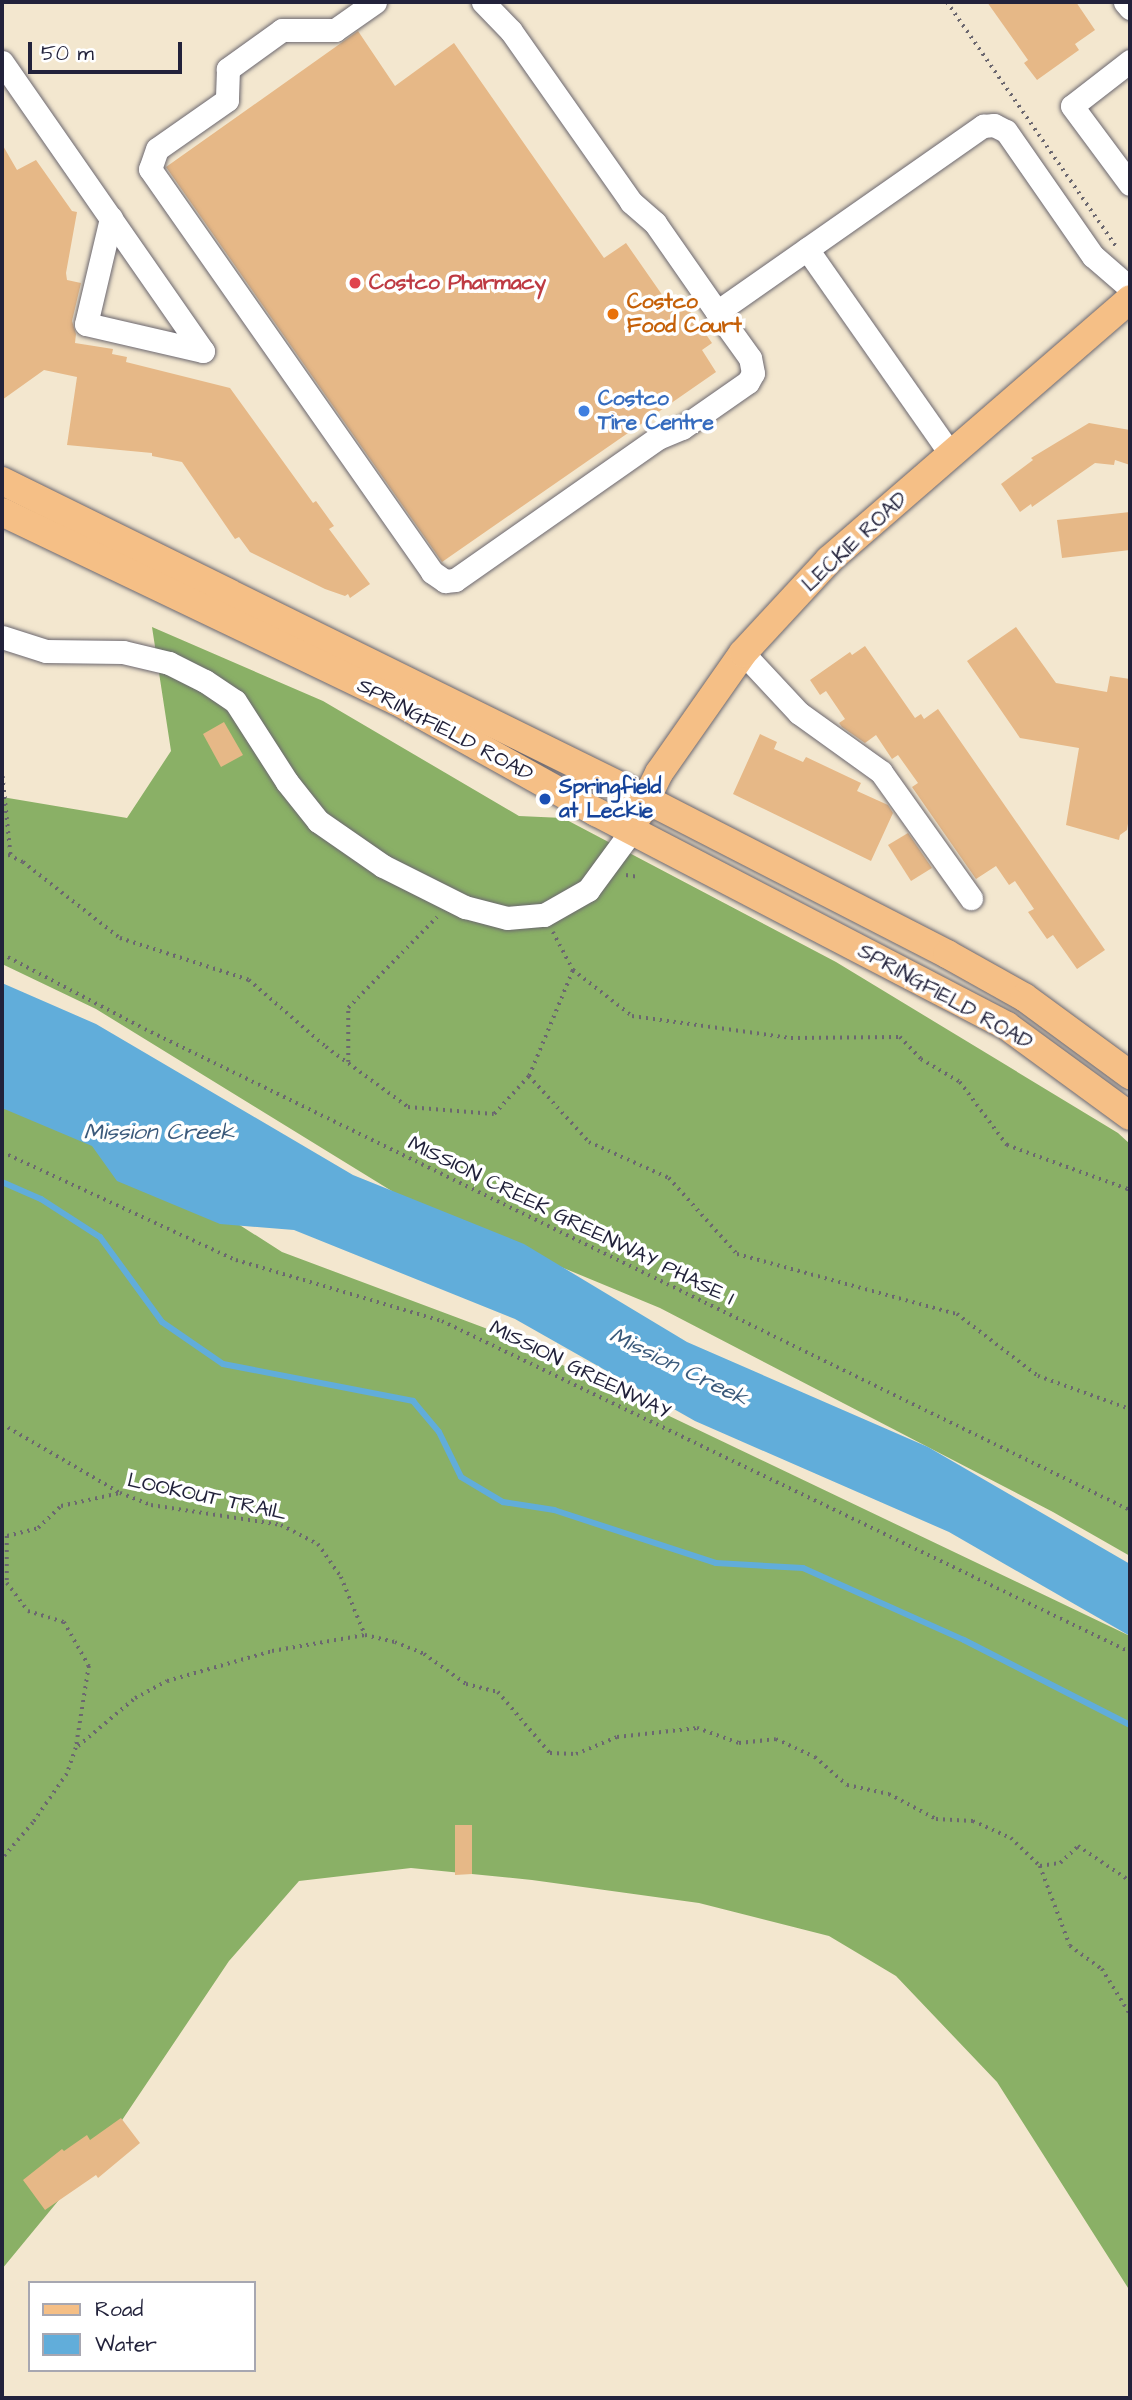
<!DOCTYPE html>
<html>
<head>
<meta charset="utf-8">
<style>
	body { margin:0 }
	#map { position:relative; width:1132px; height:2400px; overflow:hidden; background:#f3e7cf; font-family:"Architects Daughter",sans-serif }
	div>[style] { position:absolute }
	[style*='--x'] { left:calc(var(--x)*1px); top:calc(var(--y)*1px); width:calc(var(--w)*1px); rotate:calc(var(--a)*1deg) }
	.forest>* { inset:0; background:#8ab066 }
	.water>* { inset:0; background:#61adda }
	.stream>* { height:6px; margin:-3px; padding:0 3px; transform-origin:3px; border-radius:3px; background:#61adda }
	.building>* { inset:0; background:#e6b887 }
	.path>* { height:3.5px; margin-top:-1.75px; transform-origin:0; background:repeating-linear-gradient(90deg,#6b676f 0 2px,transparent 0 7px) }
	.roads { filter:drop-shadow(0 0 2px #6b676f) drop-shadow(0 0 2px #6b676f) }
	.minor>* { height:23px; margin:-11.5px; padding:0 11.5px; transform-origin:11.5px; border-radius:11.5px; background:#fff }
	.major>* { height:28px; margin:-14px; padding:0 14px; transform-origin:14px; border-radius:14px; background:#f5bf86 }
	.dots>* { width:19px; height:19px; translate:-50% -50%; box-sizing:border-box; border:4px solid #fff; border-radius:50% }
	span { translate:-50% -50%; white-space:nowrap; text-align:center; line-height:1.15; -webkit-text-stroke:7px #fff; paint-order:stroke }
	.health-label { font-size:21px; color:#be3a42; font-weight:700 }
	.left { translate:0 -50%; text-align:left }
	.food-label { font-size:21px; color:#c56008; font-weight:700 }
	.shop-label { font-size:21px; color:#366cbe; font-weight:700 }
	.street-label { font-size:21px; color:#22223b }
	.transit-label { font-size:21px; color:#164399; font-weight:700 }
	.water-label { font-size:23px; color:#3b5a7b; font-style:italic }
	.frame { position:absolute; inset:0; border:4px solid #22223b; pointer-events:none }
	.legend { position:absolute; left:28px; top:2281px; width:228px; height:91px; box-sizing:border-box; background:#fff; border:2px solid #a7a7b1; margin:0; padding:9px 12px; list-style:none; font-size:21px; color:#22223b }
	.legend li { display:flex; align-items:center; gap:14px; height:35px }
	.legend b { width:35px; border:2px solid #a7a7b1 }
	.scale { position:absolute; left:28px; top:42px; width:154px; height:32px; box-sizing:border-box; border:4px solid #22223b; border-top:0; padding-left:9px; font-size:21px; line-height:24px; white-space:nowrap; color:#22223b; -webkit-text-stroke:5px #fff; paint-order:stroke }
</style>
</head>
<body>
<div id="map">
	<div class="forest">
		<i style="clip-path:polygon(152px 627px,323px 701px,519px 816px,563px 818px,836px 962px,1118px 1133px,1130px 1144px,1130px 1556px,1053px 1512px,660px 1308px,421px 1209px,96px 1009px,2px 964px,2px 797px,127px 818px,171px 751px)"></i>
		<i style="clip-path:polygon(2px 1073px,282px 1252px,485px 1328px,1130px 1636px,1130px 2291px,997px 2082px,896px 1976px,829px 1936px,699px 1903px,532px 1880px,411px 1868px,299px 1881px,229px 1961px,110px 2138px,2px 2269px)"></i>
	</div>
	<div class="water">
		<i style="clip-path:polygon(2px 983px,96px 1024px,353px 1175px,524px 1244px,687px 1342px,928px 1447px,1130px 1564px,1130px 1636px,949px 1532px,695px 1421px,515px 1319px,294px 1230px,220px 1224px,117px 1181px,92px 1146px,2px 1108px)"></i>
	</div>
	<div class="stream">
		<i style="--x:2;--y:1182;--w:43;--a:23.6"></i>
		<i style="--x:41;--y:1199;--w:70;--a:32.8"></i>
		<i style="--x:100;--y:1237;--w:105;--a:53.9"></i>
		<i style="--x:162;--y:1322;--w:74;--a:34.5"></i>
		<i style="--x:223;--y:1364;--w:194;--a:11"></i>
		<i style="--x:413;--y:1401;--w:40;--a:50"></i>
		<i style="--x:439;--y:1432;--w:50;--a:63.9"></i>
		<i style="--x:461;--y:1477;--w:49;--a:30.8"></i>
		<i style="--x:503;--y:1502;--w:52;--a:8.9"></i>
		<i style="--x:554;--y:1510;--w:170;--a:18.1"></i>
		<i style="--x:716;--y:1563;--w:87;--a:3.3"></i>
		<i style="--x:803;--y:1568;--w:176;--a:24.1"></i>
		<i style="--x:964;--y:1640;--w:186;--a:27.1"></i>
	</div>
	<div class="building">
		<i style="clip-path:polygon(987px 2px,1076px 2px,1095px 30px,1075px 44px,1079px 50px,1037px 80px,1024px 63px,1028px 60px)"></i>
		<i style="clip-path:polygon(358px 31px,395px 86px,454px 43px,604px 258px,626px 243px,672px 309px,684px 303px,712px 343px,702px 350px,716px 372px,442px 562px,166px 167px)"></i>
		<i style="clip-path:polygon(2px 144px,17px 170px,36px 160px,72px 211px,77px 212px,66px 273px,67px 280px,81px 283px,72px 321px,76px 334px,75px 343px,113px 349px,112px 354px,127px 357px,126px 362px,230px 388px,313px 503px,316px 501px,334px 526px,329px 529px,370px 584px,350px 598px,348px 594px,345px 596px,325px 589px,250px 552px,239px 537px,235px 539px,182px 462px,152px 456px,152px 453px,67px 445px,77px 377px,44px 370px,2px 400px)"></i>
		<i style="clip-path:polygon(1089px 423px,1130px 430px,1130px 465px,1115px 460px,1114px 465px,1095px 463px,1032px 507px,1031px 504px,1020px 512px,1001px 484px,1033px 460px,1031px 458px)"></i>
		<i style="clip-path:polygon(1130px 512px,1130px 550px,1062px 558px,1057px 520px)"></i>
		<i style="clip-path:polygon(1016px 627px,1056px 683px,1107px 692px,1110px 676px,1130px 679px,1130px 811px,1127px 830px,1120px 835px,1119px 840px,1066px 825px,1079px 748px,1020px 738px,967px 661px)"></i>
		<i style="clip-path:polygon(865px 646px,915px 718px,921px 714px,924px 719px,938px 709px,1105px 950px,1077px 969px,1053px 935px,1047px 939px,1028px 912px,1034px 909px,1015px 881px,1009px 885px,996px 866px,976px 879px,912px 787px,918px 783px,898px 755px,892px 759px,876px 735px,865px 743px,842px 727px,839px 723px,845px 719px,826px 691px,820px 695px,810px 680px,850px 652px,852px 655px)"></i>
		<i style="clip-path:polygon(224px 722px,243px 755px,221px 767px,203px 734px)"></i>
		<i style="clip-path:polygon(760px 734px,777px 742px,774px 749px,803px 762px,806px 757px,861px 783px,857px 791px,888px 805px,893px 813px,871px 861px,733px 794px)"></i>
		<i style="clip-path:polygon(908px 833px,932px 868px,911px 881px,888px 845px)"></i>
		<i style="clip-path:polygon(455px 1825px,472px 1825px,472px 1874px,455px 1875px)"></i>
		<i style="clip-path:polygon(121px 2118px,140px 2143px,98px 2178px,96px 2175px,45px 2210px,23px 2180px,62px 2149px,64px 2151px,87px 2135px,90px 2140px)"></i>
	</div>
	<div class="path">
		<i style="--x:947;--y:2;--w:300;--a:55.3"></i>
		<i style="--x:2;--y:769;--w:88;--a:84.2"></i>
		<i style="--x:2;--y:852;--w:23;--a:25"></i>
		<i style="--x:23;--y:862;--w:123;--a:38.1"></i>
		<i style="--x:120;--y:938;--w:136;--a:18"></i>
		<i style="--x:249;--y:980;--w:102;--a:41"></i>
		<i style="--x:326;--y:1047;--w:102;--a:36.2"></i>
		<i style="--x:408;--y:1107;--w:86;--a:4.7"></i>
		<i style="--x:494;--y:1114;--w:52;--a:-47.4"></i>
		<i style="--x:529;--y:1076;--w:115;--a:-67.5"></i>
		<i style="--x:626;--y:875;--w:12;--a:9"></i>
		<i style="--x:553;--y:932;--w:43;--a:62.2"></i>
		<i style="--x:573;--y:970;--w:75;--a:37.9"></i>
		<i style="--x:632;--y:1016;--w:161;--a:7.9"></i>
		<i style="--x:791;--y:1038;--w:109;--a:-0.5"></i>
		<i style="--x:900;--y:1037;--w:30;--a:46"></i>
		<i style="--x:921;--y:1059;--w:45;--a:30.5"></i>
		<i style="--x:960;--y:1082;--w:79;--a:53.3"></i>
		<i style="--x:1007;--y:1145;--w:129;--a:20"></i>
		<i style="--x:1128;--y:1189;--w:4;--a:56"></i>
		<i style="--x:2;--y:954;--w:161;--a:27.7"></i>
		<i style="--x:145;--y:1029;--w:1096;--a:26.03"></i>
		<i style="--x:348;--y:1062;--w:54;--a:-90"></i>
		<i style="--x:348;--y:1008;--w:127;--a:-45.6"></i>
		<i style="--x:529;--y:1076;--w:89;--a:47.7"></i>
		<i style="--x:589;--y:1142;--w:88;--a:24.2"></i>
		<i style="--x:669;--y:1178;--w:102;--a:48.2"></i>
		<i style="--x:737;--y:1254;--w:228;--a:15.3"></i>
		<i style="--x:957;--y:1314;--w:102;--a:37.4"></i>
		<i style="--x:1038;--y:1376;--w:98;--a:19.7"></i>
		<i style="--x:2;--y:1152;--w:258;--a:24.8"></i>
		<i style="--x:236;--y:1260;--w:215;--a:16.5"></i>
		<i style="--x:442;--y:1321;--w:763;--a:25.69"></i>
		<i style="--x:2;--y:1424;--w:137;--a:30.3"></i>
		<i style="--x:7;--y:1536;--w:32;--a:-14"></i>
		<i style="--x:38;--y:1528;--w:32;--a:-44"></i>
		<i style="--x:61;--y:1506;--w:60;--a:-12.4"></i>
		<i style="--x:120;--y:1493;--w:33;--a:21"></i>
		<i style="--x:151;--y:1505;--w:132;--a:8.7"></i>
		<i style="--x:281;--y:1525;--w:42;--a:27.2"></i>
		<i style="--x:318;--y:1544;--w:40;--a:55.1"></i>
		<i style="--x:341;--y:1577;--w:63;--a:67.5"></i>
		<i style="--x:365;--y:1635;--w:31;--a:13"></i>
		<i style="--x:395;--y:1642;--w:31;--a:22"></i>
		<i style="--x:424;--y:1654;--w:52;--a:35.5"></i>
		<i style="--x:466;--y:1684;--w:33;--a:14"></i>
		<i style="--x:498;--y:1692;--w:80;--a:49.6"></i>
		<i style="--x:550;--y:1753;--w:26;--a:2"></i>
		<i style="--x:576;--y:1754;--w:44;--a:-22.5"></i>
		<i style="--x:617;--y:1737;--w:81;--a:-6.4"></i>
		<i style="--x:697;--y:1728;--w:45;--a:19.7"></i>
		<i style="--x:739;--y:1743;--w:37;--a:-6"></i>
		<i style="--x:776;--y:1739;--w:43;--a:24.8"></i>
		<i style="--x:815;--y:1757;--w:43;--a:41.2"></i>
		<i style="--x:847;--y:1785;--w:43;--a:12.1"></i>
		<i style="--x:889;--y:1794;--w:53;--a:28"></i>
		<i style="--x:936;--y:1819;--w:37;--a:3"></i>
		<i style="--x:973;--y:1821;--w:42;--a:24.1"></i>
		<i style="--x:1011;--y:1838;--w:40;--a:44"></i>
		<i style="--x:1040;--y:1866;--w:20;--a:-9"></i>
		<i style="--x:1060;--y:1863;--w:25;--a:-43"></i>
		<i style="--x:1078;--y:1846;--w:63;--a:33.9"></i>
		<i style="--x:2;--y:1537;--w:5;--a:-11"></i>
		<i style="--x:7;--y:1536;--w:47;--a:90"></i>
		<i style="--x:7;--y:1583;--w:35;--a:53"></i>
		<i style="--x:28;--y:1611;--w:38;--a:17"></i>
		<i style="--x:64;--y:1622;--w:51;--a:60.4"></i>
		<i style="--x:89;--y:1666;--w:83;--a:99"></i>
		<i style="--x:76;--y:1748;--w:28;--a:109"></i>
		<i style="--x:67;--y:1774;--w:60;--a:124.8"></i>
		<i style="--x:33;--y:1823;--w:48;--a:130.7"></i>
		<i style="--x:78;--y:1746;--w:75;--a:-40.1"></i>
		<i style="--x:135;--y:1698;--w:36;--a:-28"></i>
		<i style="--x:167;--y:1681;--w:109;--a:-15.9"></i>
		<i style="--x:272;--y:1651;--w:94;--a:-9.8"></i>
		<i style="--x:1040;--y:1866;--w:85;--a:69.4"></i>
		<i style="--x:1070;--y:1946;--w:39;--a:36"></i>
		<i style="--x:1102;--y:1969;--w:53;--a:58.1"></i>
	</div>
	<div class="roads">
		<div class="minor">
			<i style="--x:375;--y:2;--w:49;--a:145"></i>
			<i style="--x:335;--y:30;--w:53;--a:180"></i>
			<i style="--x:282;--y:30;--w:67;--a:144.2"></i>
			<i style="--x:228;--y:69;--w:31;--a:92"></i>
			<i style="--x:227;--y:100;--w:85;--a:145"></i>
			<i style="--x:157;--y:149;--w:21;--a:109"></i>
			<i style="--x:150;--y:169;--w:492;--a:55"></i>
			<i style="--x:432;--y:572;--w:16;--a:35"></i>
			<i style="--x:445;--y:581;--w:10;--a:-6"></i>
			<i style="--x:455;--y:580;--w:248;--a:-35"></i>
			<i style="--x:658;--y:438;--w:26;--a:-23"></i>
			<i style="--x:682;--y:428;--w:80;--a:-34.9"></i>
			<i style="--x:748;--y:382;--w:10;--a:-61"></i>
			<i style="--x:753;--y:373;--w:15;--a:-101"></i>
			<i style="--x:750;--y:358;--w:57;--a:-125.7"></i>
			<i style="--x:483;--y:2;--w:40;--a:46"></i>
			<i style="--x:511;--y:31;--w:209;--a:54.9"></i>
			<i style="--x:631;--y:202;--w:32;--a:41"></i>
			<i style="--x:655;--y:223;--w:108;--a:55.1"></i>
			<i style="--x:717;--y:312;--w:325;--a:-35"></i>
			<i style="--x:983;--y:126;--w:11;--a:-5"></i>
			<i style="--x:994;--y:125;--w:13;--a:27"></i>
			<i style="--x:1006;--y:131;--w:152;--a:55.2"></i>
			<i style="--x:1093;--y:256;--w:49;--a:40.9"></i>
			<i style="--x:1125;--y:2;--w:8;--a:50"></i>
			<i style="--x:1130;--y:61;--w:73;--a:142.2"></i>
			<i style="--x:1072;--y:106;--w:97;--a:53.4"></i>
			<i style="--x:2;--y:62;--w:352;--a:55.2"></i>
			<i style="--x:203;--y:351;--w:120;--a:-167"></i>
			<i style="--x:86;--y:324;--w:109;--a:-76.7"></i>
			<i style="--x:807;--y:249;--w:251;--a:55"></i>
			<i style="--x:2;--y:637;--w:46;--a:17.7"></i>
			<i style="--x:46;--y:651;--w:77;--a:0.7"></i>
			<i style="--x:123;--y:652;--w:47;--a:13.4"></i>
			<i style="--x:169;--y:663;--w:40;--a:26.6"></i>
			<i style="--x:205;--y:681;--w:36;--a:34"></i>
			<i style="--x:235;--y:701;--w:96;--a:57.3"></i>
			<i style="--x:287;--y:782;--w:50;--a:51.5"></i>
			<i style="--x:318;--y:821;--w:79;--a:34.7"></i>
			<i style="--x:383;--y:866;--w:92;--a:26.6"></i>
			<i style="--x:465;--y:907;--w:43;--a:14.7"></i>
			<i style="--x:507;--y:918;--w:37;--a:-5"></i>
			<i style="--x:544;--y:915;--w:51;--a:-29.6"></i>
			<i style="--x:588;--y:890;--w:74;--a:-53.7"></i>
			<i style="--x:743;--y:653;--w:82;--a:47"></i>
			<i style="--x:799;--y:713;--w:101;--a:35.7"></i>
			<i style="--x:881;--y:772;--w:155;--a:54.5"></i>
		</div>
		<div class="major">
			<i style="--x:2;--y:481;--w:694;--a:26.27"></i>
			<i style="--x:624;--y:788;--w:363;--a:27.2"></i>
			<i style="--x:947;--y:954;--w:88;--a:29.2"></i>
			<i style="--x:1024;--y:997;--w:132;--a:36.3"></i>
			<i style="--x:2;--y:512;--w:438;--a:25.6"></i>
			<i style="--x:397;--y:701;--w:228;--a:29.2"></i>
			<i style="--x:596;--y:812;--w:463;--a:27.5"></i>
			<i style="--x:1007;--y:1026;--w:152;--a:36.2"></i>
			<i style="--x:639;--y:814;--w:46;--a:-64"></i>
			<i style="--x:659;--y:773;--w:146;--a:-55"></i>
			<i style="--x:743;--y:653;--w:127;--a:-47.2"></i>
			<i style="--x:829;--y:560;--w:398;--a:-40.9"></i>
		</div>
	</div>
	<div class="dots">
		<i style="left:355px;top:283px;background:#e0444e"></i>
		<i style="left:613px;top:314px;background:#e8710a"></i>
		<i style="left:584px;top:411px;background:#3f7fe0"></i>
		<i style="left:545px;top:799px;background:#1a4fb4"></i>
	</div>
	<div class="health-label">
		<span class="left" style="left:369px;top:283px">Costco Pharmacy</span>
	</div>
	<div class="food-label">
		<span class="left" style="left:627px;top:314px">Costco<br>Food Court</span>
	</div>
	<div class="shop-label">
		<span class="left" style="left:598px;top:411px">Costco<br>Tire Centre</span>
	</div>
	<div class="street-label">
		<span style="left:855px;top:542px;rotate:-43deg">LECKIE ROAD</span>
		<span style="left:445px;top:730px;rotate:28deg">SPRINGFIELD ROAD</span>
		<span style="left:945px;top:997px;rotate:29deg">SPRINGFIELD ROAD</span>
		<span style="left:571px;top:1221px;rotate:26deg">MISSION CREEK GREENWAY PHASE I</span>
		<span style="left:580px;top:1370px;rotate:26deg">MISSION GREENWAY</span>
		<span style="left:207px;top:1497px;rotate:12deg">LOOKOUT TRAIL</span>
	</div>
	<div class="transit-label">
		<span class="left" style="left:559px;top:799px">Springfield<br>at Leckie</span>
	</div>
	<div class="water-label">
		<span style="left:159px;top:1132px">Mission Creek</span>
		<span style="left:679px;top:1367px;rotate:26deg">Mission Creek</span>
	</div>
	<div class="frame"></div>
	<ul class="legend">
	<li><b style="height:9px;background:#f5bf86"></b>Road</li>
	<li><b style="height:19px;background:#61adda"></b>Water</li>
	</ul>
	<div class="scale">50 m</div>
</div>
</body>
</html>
